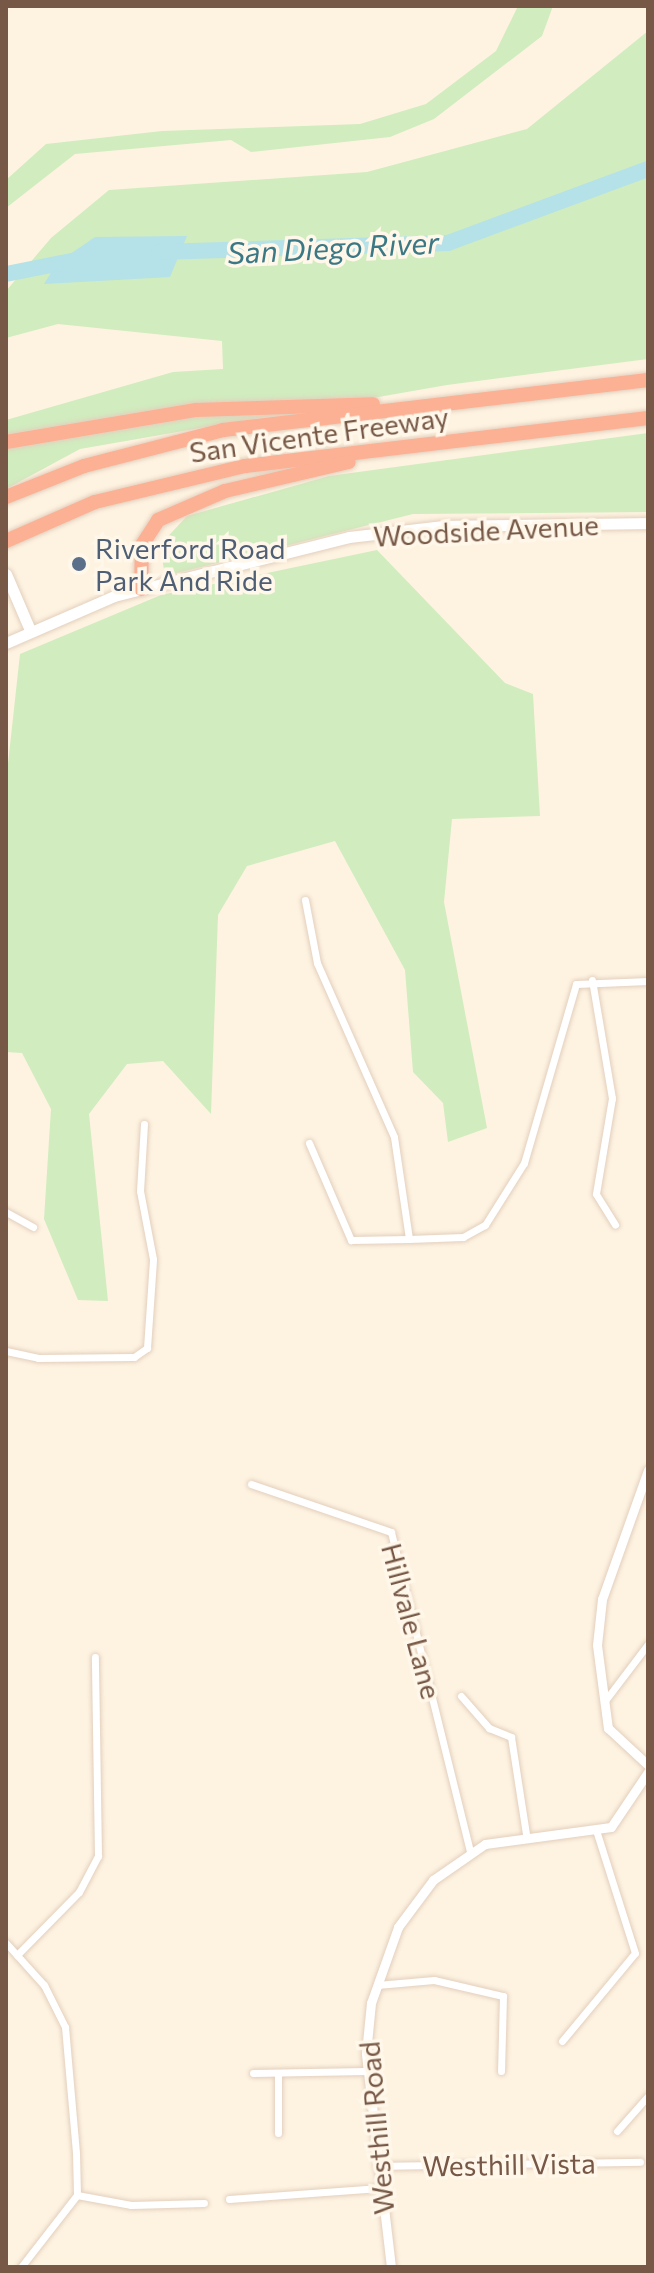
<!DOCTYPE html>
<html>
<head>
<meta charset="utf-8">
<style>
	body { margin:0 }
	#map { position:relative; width:654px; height:2273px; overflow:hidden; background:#fef3e1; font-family:Commissioner,sans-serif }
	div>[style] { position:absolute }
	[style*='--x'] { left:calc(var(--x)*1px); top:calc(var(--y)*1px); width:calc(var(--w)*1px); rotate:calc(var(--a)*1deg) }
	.green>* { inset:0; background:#d1ecbf }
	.water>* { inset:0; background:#b5e1e8 }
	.river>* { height:16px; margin:-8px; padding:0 8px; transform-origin:8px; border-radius:8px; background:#b5e1e8 }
	.roads { filter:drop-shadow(0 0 2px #e3cfbd) drop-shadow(0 0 2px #e3cfbd) }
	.minor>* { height:7px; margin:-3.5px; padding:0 3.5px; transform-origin:3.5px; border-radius:3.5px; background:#fff }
	.tertiary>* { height:9px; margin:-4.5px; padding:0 4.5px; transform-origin:4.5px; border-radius:4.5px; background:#fff }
	.secondary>* { height:11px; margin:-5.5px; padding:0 5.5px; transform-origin:5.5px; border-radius:5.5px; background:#fff }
	.motorway>* { height:14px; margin:-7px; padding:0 7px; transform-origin:7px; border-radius:7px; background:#fcb094 }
	.dots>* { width:22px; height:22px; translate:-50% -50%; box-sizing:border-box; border:4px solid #fff7e9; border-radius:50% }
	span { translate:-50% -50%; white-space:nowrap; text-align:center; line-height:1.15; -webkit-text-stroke:7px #fff7e9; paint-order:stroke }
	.street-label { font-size:28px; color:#775846 }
	.service-label { font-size:28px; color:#4e5e75 }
	.left { translate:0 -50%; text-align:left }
	.water-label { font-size:30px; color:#3b7885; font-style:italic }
	.frame { position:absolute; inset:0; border:8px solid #775846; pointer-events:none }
</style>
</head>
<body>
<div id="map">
	<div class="green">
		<i style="clip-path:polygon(518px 6px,553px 6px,542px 36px,434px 119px,390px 137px,251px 152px,231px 140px,75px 154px,6px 208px,6px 180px,46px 144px,162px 131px,360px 124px,426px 104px,496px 51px)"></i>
		<i style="clip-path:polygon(648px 31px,648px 359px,447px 385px,80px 449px,6px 489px,6px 420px,173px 372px,223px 369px,222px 341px,58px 324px,6px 338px,6px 291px,51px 238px,109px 190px,367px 172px,527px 129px)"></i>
		<i style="clip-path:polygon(648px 433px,648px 512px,413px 514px,165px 576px,160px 545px,187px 516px,329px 476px)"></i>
		<i style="clip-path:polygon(377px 550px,505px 683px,533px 694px,540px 816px,452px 819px,444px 902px,487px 1128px,448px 1142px,443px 1103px,413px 1072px,405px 970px,335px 841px,247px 866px,218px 915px,211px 1114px,163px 1061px,127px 1064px,89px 1114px,108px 1301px,78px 1300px,44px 1219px,51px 1109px,22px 1053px,6px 1052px,6px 782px,20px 654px,161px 595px)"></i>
	</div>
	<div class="water">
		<i style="clip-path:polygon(187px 236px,170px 277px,44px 284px,57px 263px,95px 237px)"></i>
	</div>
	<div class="river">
		<i style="--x:159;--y:252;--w:289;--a:-1.8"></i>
		<i style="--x:448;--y:243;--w:213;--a:-20.3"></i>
		<i style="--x:6;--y:274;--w:72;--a:-11.2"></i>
	</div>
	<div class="roads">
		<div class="minor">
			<i style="--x:305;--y:900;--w:64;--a:79.2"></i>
			<i style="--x:317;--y:963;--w:190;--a:66.1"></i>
			<i style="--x:394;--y:1137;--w:103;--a:81.6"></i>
			<i style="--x:409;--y:1239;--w:54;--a:-2.1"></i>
			<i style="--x:463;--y:1237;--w:25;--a:-29"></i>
			<i style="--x:485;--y:1225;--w:73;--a:-57.8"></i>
			<i style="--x:524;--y:1163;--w:186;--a:-73.8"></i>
			<i style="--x:576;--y:984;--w:72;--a:-2.4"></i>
			<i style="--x:592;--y:980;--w:120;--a:80.4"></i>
			<i style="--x:612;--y:1098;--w:97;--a:99.5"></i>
			<i style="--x:596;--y:1194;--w:36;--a:58"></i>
			<i style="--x:309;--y:1143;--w:106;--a:66.6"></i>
			<i style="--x:351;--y:1240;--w:58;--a:-1"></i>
			<i style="--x:6;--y:1212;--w:31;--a:29"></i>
			<i style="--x:6;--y:1351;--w:33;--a:12"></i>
			<i style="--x:38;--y:1358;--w:96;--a:-0.6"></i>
			<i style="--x:134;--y:1357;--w:16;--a:-35"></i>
			<i style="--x:147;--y:1348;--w:89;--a:-86.1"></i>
			<i style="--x:153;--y:1259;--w:69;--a:-100.8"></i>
			<i style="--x:140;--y:1191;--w:67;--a:-86.6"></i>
			<i style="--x:251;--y:1484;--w:148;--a:18.9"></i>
			<i style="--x:391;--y:1532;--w:330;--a:76.1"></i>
			<i style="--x:461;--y:1696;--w:43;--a:48.8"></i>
			<i style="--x:489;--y:1728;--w:24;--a:22"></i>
			<i style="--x:511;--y:1737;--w:98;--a:81.2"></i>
			<i style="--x:604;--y:1702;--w:73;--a:-52.8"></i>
			<i style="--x:6;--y:1943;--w:57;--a:47.9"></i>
			<i style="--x:44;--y:1985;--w:47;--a:63.4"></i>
			<i style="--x:65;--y:2027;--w:126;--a:85"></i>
			<i style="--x:76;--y:2153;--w:42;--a:88.6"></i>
			<i style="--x:77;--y:2195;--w:91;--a:127.9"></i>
			<i style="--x:17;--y:1955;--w:88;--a:-45.5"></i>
			<i style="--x:79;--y:1892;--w:41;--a:-62.2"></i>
			<i style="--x:98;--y:1856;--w:199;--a:-90.9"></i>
			<i style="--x:377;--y:1985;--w:57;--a:-5"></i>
			<i style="--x:434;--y:1980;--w:71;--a:13.1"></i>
			<i style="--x:503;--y:1996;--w:75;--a:91.5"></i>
			<i style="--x:562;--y:2041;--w:114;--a:-50.3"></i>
			<i style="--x:635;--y:1953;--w:126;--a:-107.6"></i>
			<i style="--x:253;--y:2073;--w:114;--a:-1"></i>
			<i style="--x:278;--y:2073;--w:60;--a:90"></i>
			<i style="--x:617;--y:2131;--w:47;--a:-48.5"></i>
			<i style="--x:377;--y:2166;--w:263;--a:-0.9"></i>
			<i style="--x:77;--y:2195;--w:55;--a:10.5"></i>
			<i style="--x:131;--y:2205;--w:73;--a:-1.6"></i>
			<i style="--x:229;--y:2199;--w:151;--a:-4.2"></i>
		</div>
		<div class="tertiary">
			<i style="--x:648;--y:1470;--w:137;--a:109.6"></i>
			<i style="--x:602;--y:1599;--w:46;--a:96.2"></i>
			<i style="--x:597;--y:1645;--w:84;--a:82.5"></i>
			<i style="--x:608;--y:1728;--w:54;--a:42.8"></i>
			<i style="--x:391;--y:2267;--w:215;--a:-96.7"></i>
			<i style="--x:366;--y:2053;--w:50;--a:-84.3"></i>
			<i style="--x:371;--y:2003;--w:81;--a:-70.4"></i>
			<i style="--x:398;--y:1927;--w:59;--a:-53.3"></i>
			<i style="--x:433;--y:1880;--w:63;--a:-34.7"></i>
			<i style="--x:485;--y:1844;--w:127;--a:-7.7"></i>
			<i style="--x:611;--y:1827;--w:66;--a:-56.1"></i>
		</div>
		<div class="secondary">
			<i style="--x:6;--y:574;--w:61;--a:66.8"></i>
			<i style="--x:6;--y:643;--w:118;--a:-23.5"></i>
			<i style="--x:114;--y:596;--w:242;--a:-14.1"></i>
			<i style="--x:349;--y:537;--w:95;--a:-6.7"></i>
			<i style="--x:443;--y:526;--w:205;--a:-0.8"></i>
		</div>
		<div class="motorway">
			<i style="--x:6;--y:442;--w:193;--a:-9.6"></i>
			<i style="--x:196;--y:410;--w:177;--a:-1.9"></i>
			<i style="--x:6;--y:497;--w:84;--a:-21.7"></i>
			<i style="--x:84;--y:466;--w:144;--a:-14.5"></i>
			<i style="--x:223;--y:430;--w:428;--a:-6.7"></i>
			<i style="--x:6;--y:541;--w:97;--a:-23.7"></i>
			<i style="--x:95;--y:502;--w:154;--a:-13.5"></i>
			<i style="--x:245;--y:466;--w:406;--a:-6.8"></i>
			<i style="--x:141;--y:589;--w:44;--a:-88.7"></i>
			<i style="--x:142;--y:545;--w:30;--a:-57"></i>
			<i style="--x:158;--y:520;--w:73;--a:-23.4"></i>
			<i style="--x:225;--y:491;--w:127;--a:-13.2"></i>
		</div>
	</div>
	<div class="dots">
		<i style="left:79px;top:564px;background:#5c6f8a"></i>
	</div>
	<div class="street-label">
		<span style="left:319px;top:434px;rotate:-8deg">San Vicente Freeway</span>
		<span style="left:486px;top:530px;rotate:-3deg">Woodside Avenue</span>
		<span style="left:412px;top:1621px;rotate:75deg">Hillvale Lane</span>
		<span style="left:376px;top:2128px;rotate:-95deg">Westhill Road</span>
		<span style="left:509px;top:2164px;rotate:-1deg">Westhill Vista</span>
	</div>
	<div class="service-label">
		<span class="left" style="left:95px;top:564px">Riverford Road<br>Park And Ride</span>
	</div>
	<div class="water-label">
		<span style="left:333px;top:247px;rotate:-3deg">San Diego River</span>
	</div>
	<div class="frame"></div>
</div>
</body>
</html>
